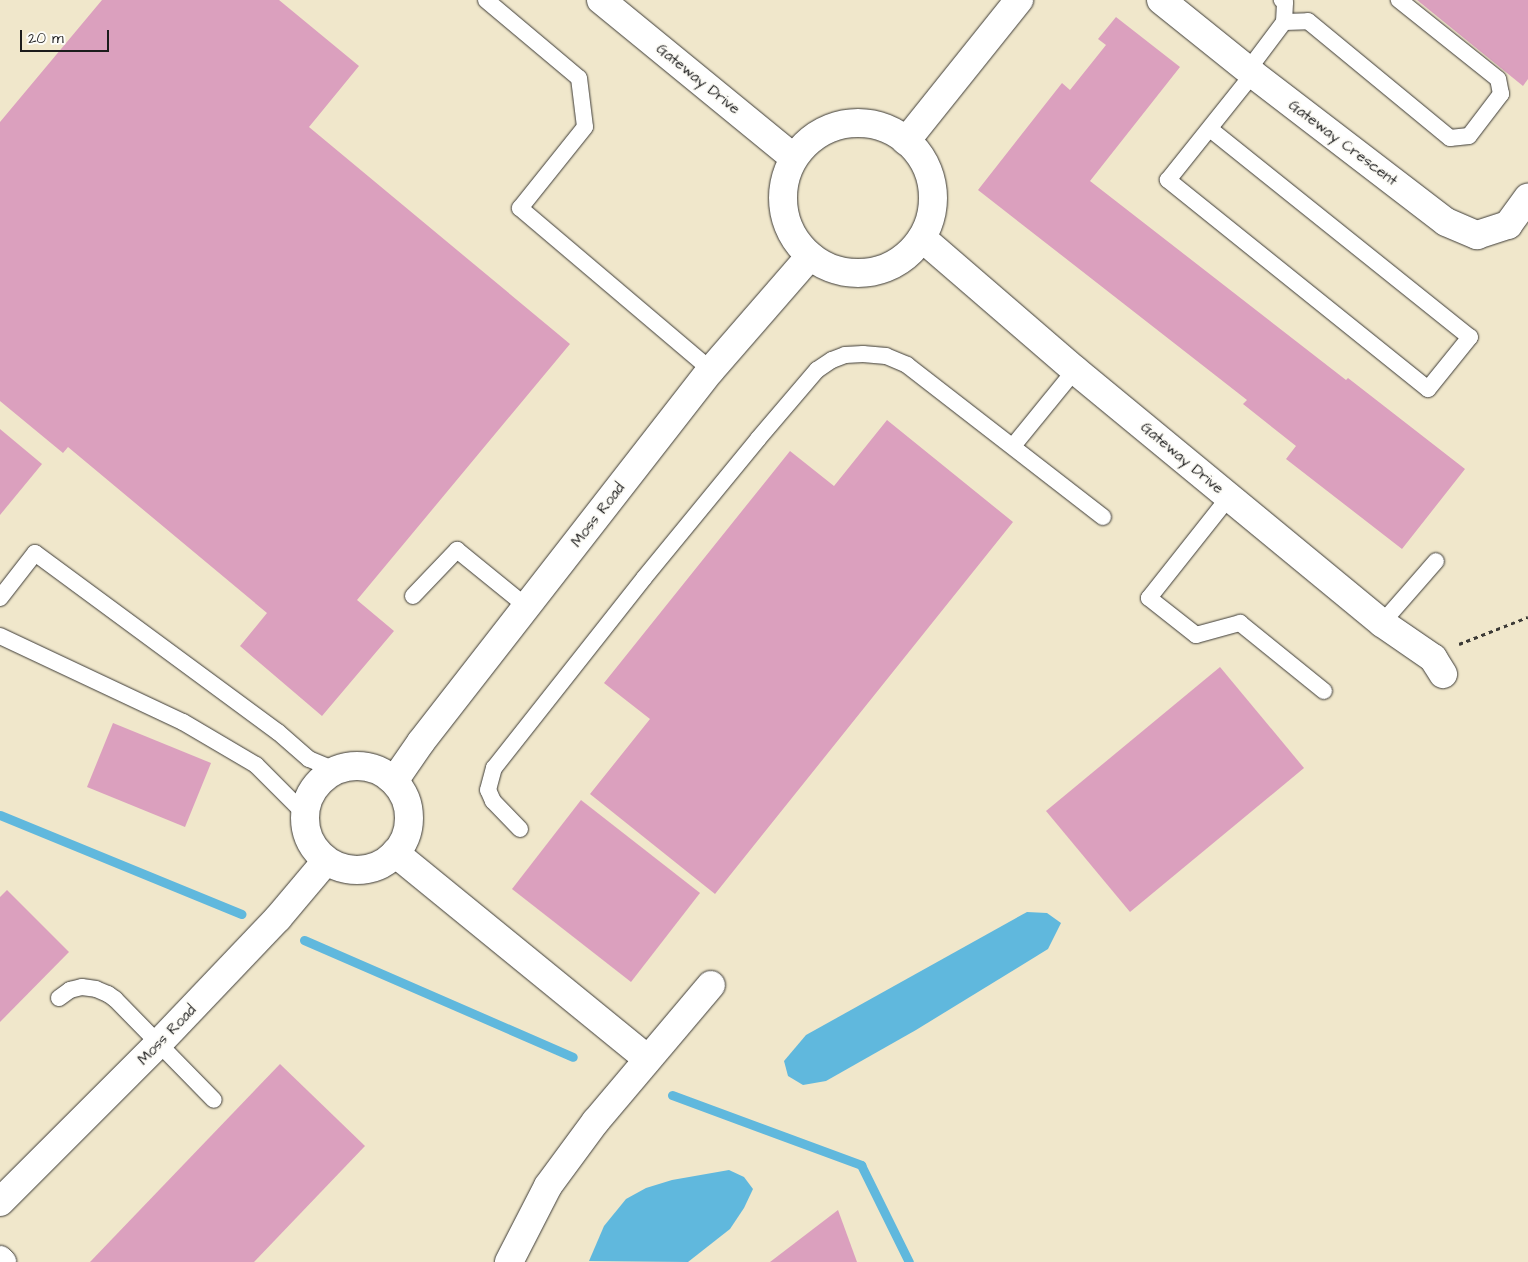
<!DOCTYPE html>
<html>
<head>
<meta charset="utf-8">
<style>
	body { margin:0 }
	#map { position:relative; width:1528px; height:1262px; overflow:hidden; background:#f0e7cb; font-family:"Architects Daughter",sans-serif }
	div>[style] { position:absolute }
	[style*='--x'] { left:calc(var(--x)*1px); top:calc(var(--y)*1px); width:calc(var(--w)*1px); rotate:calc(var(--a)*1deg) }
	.water>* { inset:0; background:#60b8dd }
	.stream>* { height:9px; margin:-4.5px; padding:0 4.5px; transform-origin:4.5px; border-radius:4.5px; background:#60b8dd }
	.building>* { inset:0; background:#dba0be }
	.path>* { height:3px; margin-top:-1.5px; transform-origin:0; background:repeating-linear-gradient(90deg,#3c3a36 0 4px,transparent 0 8px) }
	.roads { filter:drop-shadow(0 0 1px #3c3a36) drop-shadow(0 0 1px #3c3a36) }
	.lane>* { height:16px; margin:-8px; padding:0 8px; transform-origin:8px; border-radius:8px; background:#fff }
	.street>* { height:28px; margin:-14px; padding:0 14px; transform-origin:14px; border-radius:14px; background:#fff }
	.street>.ring { margin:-14px; padding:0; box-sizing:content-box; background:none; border:28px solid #fff; border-radius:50% }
	span { translate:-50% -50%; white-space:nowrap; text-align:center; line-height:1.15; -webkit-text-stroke:4px #fdfcf7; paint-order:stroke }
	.street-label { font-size:15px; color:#1c1c1c }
	.scale { position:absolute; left:20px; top:30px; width:89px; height:22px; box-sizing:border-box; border:2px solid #1c1c1c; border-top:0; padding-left:6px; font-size:15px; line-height:18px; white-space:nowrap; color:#1c1c1c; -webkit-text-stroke:4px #fdfcf7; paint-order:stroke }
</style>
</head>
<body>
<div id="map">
	<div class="water">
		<i style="clip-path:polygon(1027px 912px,1047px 913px,1061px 923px,1048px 949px,916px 1030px,826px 1081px,803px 1085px,788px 1076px,784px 1061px,806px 1035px)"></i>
		<i style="clip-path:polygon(729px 1170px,744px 1177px,753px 1189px,744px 1208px,730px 1229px,688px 1262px,589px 1261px,604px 1226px,626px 1199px,646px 1188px,672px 1180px)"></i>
	</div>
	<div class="stream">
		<i style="--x:0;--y:815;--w:261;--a:22.3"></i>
		<i style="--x:304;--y:940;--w:293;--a:23.5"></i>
		<i style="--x:672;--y:1095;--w:202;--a:20.3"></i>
		<i style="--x:861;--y:1165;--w:108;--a:63.7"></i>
	</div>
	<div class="building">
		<i style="clip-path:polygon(102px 0,279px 0,359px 66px,309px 127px,570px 344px,357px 600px,394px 631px,322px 716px,240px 646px,267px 613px,68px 447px,63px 453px,0 401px,0 122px)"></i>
		<i style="clip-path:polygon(1417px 0,1528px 0,1528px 79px,1523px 86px)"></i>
		<i style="clip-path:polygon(1116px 17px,1180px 67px,1090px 181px,1346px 380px,1348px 378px,1465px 469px,1402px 549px,1286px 459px,1296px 446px,1243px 404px,1247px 400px,978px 190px,1062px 83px,1070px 90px,1106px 45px,1098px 39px)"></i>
		<i style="clip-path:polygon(887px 420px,1013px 522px,715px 894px,590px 794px,650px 719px,604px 683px,790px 451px,834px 486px)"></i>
		<i style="clip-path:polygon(0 429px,42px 464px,0 515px)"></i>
		<i style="clip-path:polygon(1220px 667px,1304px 768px,1130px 912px,1046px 811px)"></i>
		<i style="clip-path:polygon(113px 723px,211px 763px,185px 827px,87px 787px)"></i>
		<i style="clip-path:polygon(581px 800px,700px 893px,631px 982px,512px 889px)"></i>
		<i style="clip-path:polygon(7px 890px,69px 952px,0 1022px,0 897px)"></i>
		<i style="clip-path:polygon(280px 1064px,365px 1146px,254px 1262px,90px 1262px)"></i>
		<i style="clip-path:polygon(838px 1210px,857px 1262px,770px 1262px)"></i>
	</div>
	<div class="path">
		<i style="--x:1459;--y:644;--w:74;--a:-21.4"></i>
	</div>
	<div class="roads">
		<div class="lane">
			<i style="--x:486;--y:0;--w:121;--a:40"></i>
			<i style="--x:579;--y:78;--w:49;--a:83"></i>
			<i style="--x:585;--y:127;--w:104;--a:128.7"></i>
			<i style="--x:520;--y:208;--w:250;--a:40.3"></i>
			<i style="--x:1284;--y:22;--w:24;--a:-2"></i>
			<i style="--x:1308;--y:21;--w:184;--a:39.5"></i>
			<i style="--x:1450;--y:138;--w:19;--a:-6"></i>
			<i style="--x:1469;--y:136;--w:53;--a:-52.7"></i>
			<i style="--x:1501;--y:94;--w:15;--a:-101"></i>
			<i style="--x:1498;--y:79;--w:127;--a:-141.4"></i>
			<i style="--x:1248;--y:70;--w:60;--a:-53.1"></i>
			<i style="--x:1284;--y:22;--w:20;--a:-87"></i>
			<i style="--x:1285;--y:2;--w:4;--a:-146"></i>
			<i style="--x:1210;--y:129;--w:333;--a:38.7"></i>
			<i style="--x:1470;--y:337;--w:67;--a:128.9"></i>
			<i style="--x:1428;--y:389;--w:334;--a:-141.2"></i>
			<i style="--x:1168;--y:180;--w:136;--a:-51.3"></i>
			<i style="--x:1013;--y:446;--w:98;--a:-50.8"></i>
			<i style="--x:1229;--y:497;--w:129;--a:128.4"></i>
			<i style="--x:1149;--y:598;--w:60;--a:38.2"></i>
			<i style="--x:1196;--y:635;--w:46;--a:-15.3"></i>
			<i style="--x:1240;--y:623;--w:108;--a:39"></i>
			<i style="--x:413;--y:596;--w:64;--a:-46.3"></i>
			<i style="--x:457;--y:550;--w:89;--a:39.1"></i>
			<i style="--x:0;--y:598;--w:57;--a:-52.1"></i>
			<i style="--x:35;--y:553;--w:302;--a:36.4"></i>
			<i style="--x:278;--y:732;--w:41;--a:41.1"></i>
			<i style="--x:309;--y:759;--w:28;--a:23"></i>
			<i style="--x:1382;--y:623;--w:82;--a:-48.9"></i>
			<i style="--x:0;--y:636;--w:202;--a:25.2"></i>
			<i style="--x:183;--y:722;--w:85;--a:30.5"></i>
			<i style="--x:256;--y:765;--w:68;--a:45"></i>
			<i style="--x:520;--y:829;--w:39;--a:-134"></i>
			<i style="--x:493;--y:801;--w:12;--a:-114"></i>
			<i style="--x:488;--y:790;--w:23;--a:-75"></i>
			<i style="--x:494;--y:768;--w:242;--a:-51.7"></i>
			<i style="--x:644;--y:578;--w:180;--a:-50.6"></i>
			<i style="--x:758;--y:439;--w:91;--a:-49.5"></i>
			<i style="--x:817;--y:370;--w:18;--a:-34"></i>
			<i style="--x:832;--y:360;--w:14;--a:-21"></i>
			<i style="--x:845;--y:355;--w:18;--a:-3"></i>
			<i style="--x:863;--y:354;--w:23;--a:5"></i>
			<i style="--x:886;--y:356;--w:23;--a:23"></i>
			<i style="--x:907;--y:365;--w:248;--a:37.8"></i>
			<i style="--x:59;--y:998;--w:14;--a:-36"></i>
			<i style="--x:70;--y:990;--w:12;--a:-14"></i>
			<i style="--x:82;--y:987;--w:14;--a:8"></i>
			<i style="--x:96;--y:989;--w:13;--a:23"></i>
			<i style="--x:108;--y:994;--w:9;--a:36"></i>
			<i style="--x:115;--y:999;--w:141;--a:45.6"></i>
		</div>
		<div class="street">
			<i style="--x:601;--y:0;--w:249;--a:39.3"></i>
			<i style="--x:1161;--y:0;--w:118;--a:38.8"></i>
			<i style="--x:1253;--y:74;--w:243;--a:37.5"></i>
			<i style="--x:1446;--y:222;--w:34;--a:23"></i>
			<i style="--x:1477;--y:235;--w:33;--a:-18"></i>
			<i style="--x:1508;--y:225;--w:34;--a:-54"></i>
			<i class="ring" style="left:783px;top:123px;width:122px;height:122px"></i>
			<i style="--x:906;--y:141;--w:181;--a:-51.3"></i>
			<i style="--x:922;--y:238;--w:202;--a:40.8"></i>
			<i style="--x:1075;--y:370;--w:398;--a:39.5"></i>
			<i style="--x:1382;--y:623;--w:62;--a:34.5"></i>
			<i style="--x:1433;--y:658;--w:19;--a:58"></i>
			<i class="ring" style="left:305px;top:766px;width:76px;height:76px"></i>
			<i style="--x:394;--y:781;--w:47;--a:-55.3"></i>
			<i style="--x:421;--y:742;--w:472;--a:-52.1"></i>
			<i style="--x:711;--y:370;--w:151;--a:-49"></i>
			<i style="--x:395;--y:853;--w:326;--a:39.2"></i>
			<i style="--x:0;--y:1202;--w:223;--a:-45"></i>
			<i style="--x:158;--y:1044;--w:174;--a:-46.4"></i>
			<i style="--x:278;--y:918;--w:75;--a:-49.9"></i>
			<i style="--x:0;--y:1260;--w:3;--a:45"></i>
			<i style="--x:509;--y:1262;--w:85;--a:-62.8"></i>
			<i style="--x:548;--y:1186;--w:81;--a:-53.6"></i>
			<i style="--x:596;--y:1121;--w:178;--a:-49.8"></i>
		</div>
	</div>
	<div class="street-label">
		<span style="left:698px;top:79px;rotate:39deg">Gateway Drive</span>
		<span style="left:1343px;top:143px;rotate:37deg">Gateway Crescent</span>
		<span style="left:1182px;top:458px;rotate:40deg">Gateway Drive</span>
		<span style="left:598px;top:515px;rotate:-52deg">Moss Road</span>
		<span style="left:167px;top:1035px;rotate:-46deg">Moss Road</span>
	</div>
	<div class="scale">20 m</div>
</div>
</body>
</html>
